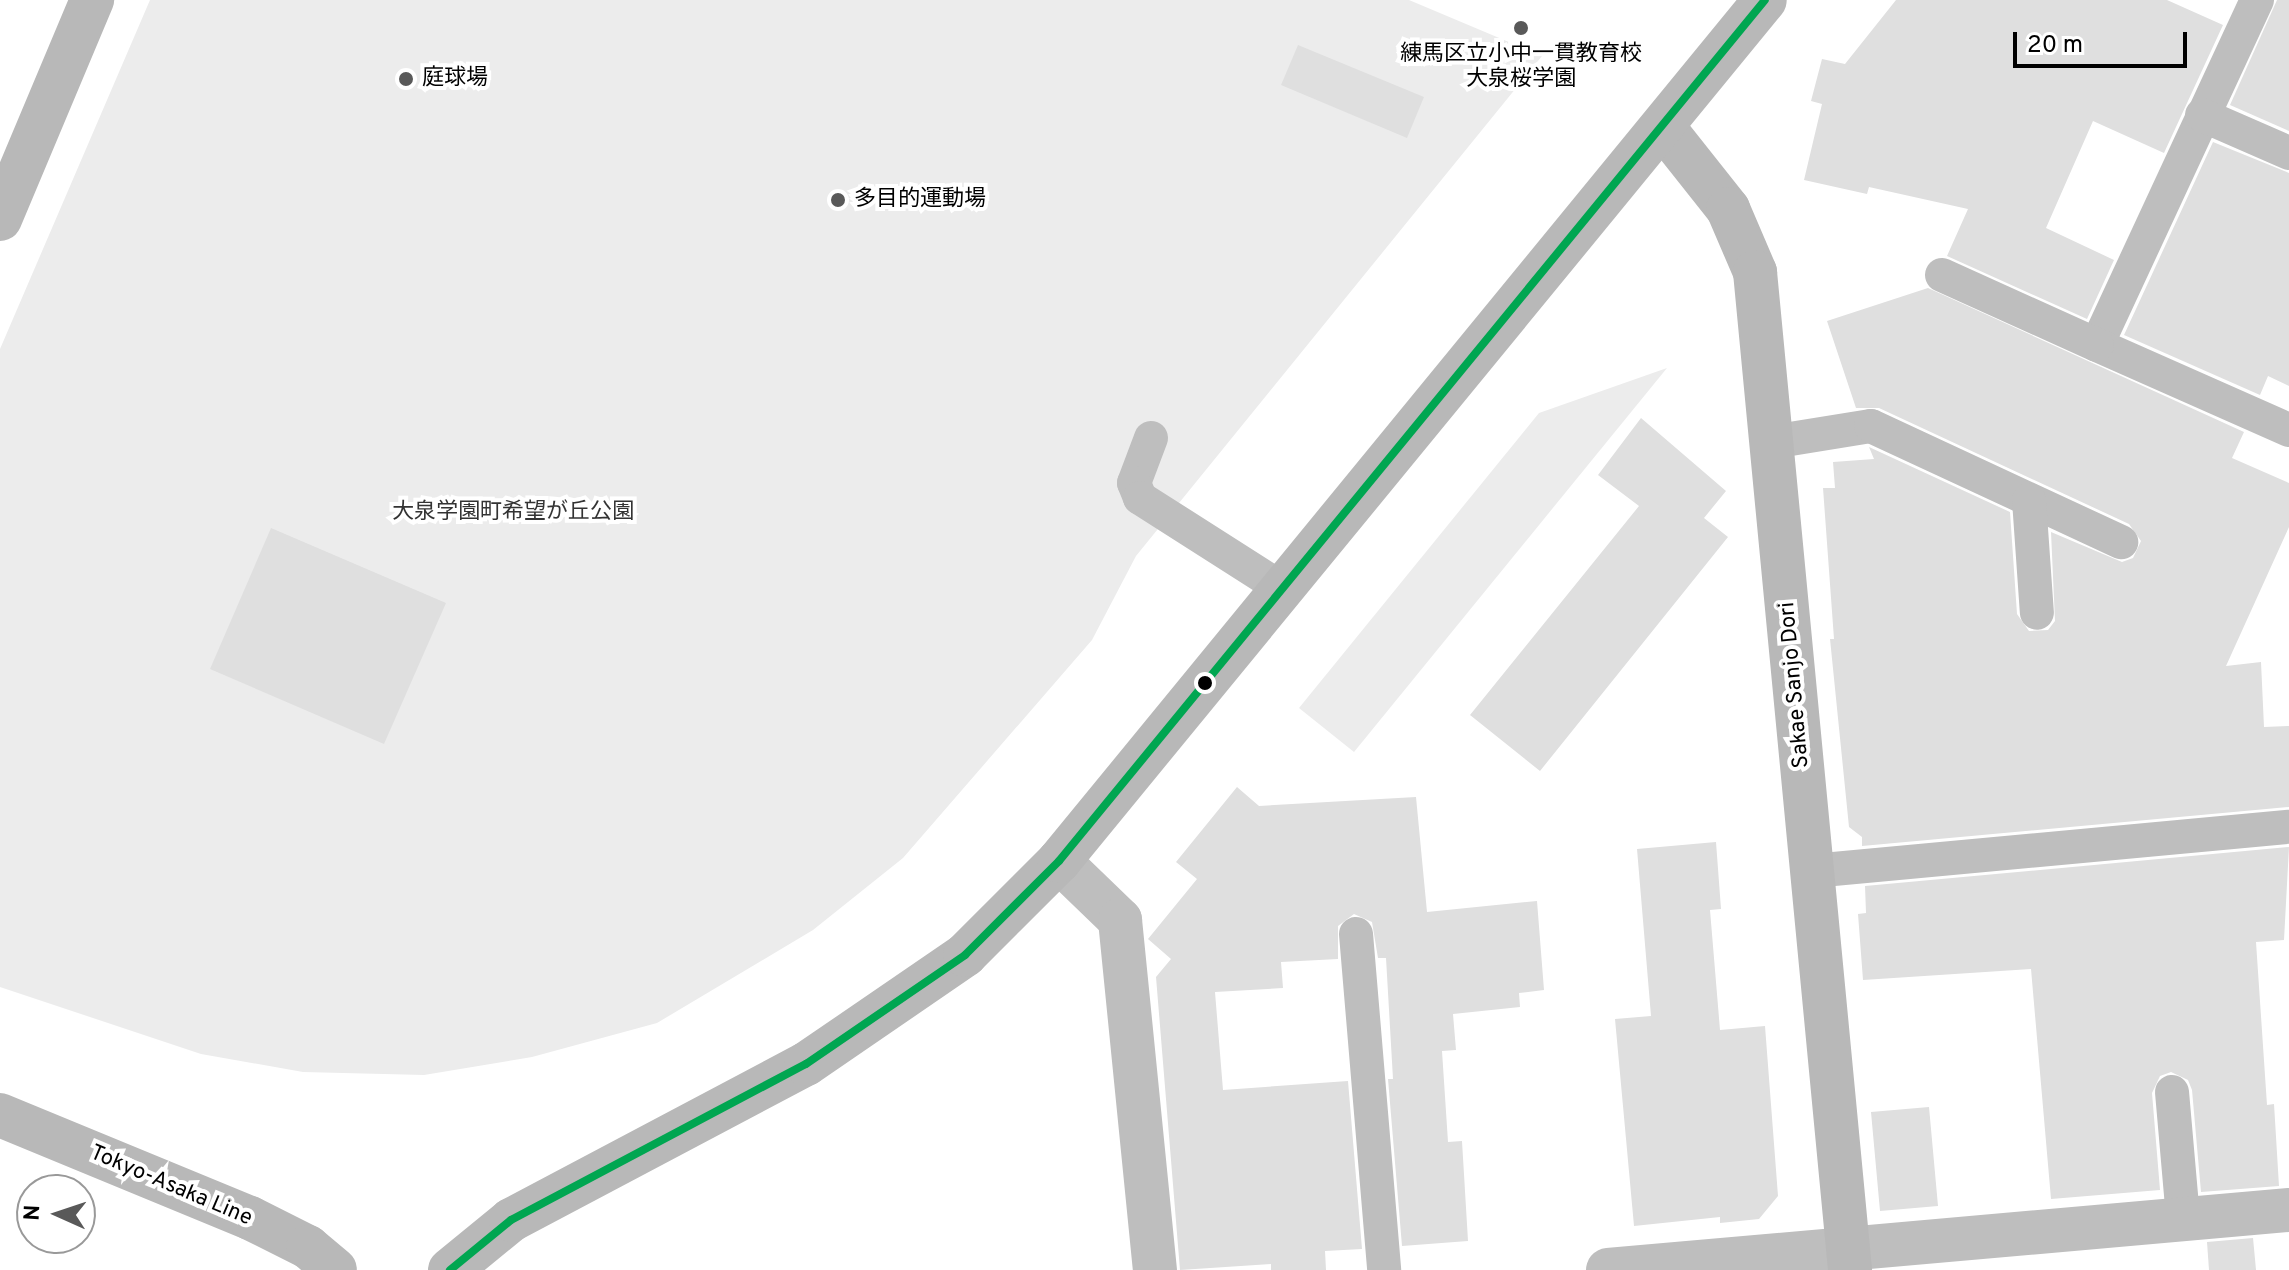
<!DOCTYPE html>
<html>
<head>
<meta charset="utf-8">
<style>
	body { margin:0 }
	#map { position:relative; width:2289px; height:1270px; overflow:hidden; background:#fff; font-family:Overpass,"Noto Sans JP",sans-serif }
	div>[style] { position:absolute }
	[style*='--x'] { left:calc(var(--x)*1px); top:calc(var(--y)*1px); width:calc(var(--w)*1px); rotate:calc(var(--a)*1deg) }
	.green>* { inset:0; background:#ececec }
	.building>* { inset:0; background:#dfdfdf }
	.lane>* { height:34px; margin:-17px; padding:0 17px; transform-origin:17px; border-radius:17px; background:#bebebe }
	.street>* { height:44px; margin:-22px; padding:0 22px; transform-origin:22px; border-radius:22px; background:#bebebe }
	.secondary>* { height:44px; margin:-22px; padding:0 22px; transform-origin:22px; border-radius:22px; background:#b8b8b8 }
	.bus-1>* { height:8px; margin:-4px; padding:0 4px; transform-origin:4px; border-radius:4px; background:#00a651 }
	.dots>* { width:22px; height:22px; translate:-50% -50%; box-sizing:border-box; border:4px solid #fff; border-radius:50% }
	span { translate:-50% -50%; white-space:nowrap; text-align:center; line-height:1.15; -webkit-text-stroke:8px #fff; paint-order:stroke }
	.poi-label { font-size:22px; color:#000 }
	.left { translate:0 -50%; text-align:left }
	.park-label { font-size:22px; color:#333 }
	.street-label { font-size:22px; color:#000 }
	.north { position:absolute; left:16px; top:1174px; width:80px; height:80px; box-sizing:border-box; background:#fff; border:2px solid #999; border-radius:50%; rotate:273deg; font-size:22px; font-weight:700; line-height:32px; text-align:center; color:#000 }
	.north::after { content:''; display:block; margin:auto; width:28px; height:36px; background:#595959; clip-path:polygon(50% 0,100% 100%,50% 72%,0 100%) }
	.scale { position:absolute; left:2013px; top:32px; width:174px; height:36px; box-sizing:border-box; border:4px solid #000; border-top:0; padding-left:10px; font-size:24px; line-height:28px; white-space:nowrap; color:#000; -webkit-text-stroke:6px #fff; paint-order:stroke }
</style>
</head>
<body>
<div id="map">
	<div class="green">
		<i style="clip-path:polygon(150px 0,1409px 0,1542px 56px,1136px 556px,1092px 640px,903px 858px,813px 930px,657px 1023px,532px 1057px,424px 1075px,303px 1072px,201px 1054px,0 987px,0 349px)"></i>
		<i style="clip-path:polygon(1667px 368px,1354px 752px,1299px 708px,1539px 413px)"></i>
	</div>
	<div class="building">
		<i style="clip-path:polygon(1896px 0,2167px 0,2223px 25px,2164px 153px,2093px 121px,2046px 228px,2114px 260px,2087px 319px,1947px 256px,1968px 209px,1869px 187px,1867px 194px,1804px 180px,1822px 104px,1811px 101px,1822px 59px,1845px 64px)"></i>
		<i style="clip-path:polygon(2277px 0,2289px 0,2289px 131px,2230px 105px)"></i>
		<i style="clip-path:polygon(1298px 45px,1424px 97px,1407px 138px,1281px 85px)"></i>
		<i style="clip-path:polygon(2213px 142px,2289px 173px,2289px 386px,2268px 376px,2260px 395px,2124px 335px)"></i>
		<i style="clip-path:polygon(1928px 288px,2244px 432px,2232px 458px,2289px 483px,2289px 527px,2226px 666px,2261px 662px,2264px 727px,2289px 726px,2289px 807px,1862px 846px,1862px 837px,1849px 827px,1830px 639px,1834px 639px,1823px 488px,1835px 488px,1833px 462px,1874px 459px,1869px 447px,2010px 512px,2017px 614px,2029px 631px,2048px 630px,2055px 621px,2051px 532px,2122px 562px,2133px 558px,2141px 541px,2129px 524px,1879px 408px,1856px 408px,1827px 321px)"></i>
		<i style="clip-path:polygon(1641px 418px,1726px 491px,1704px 518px,1728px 537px,1540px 771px,1470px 715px,1639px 506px,1598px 475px)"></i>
		<i style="clip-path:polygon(271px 528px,446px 603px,384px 744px,210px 669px)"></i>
		<i style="clip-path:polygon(1237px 787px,1259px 806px,1416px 797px,1427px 912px,1537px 901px,1544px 990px,1519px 993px,1520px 1007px,1453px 1014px,1456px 1050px,1442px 1051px,1448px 1142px,1462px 1141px,1468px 1241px,1402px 1246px,1388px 1079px,1393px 1079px,1386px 958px,1378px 958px,1372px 922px,1354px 914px,1338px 926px,1338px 959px,1281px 962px,1283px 988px,1215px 992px,1223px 1090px,1348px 1081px,1362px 1249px,1325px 1251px,1326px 1270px,1271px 1270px,1271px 1264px,1180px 1270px,1156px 977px,1171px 959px,1148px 939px,1197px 879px,1176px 862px)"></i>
		<i style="clip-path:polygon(1716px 842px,1721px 909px,1710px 910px,1720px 1030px,1765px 1026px,1778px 1196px,1759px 1219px,1720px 1223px,1720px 1217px,1634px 1226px,1615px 1019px,1651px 1016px,1637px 849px)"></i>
		<i style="clip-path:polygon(2289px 847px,2284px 940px,2256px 942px,2267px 1105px,2274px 1104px,2279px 1186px,2201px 1192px,2192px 1090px,2188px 1080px,2171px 1072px,2160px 1076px,2152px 1093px,2160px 1190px,2051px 1199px,2031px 969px,1863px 980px,1858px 914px,1866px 913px,1865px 886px)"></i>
		<i style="clip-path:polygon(1929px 1107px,1938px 1206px,1880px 1211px,1871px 1112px)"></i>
		<i style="clip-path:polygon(2253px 1238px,2256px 1270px,2209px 1270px,2207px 1242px)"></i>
	</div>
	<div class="lane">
		<i style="--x:2257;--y:0;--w:380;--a:114.9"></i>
		<i style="--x:2097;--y:345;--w:210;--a:23.9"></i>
		<i style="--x:2202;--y:115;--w:95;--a:23.6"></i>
		<i style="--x:1942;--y:275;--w:170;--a:24.3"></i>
		<i style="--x:1151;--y:438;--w:48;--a:110.7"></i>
		<i style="--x:1134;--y:483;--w:16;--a:68"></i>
		<i style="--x:1140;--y:498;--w:169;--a:32.5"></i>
		<i style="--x:1772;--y:442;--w:100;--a:-9.2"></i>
		<i style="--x:1871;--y:426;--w:276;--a:24.9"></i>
		<i style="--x:2029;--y:500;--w:113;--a:86"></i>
		<i style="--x:1812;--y:871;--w:479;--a:-5.3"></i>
		<i style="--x:1356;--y:934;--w:337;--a:85.2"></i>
		<i style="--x:2172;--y:1092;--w:127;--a:85"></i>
	</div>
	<div class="street">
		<i style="--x:1059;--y:861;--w:85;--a:44"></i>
		<i style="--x:1120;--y:920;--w:352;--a:84.3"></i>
		<i style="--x:1608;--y:1270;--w:684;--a:-5.04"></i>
	</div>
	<div class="secondary">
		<i style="--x:1663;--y:127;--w:105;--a:51.6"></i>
		<i style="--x:1728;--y:209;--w:69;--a:66.8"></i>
		<i style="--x:1755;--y:272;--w:1003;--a:84.56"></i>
		<i style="--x:0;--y:219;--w:238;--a:-67.2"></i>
		<i style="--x:0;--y:1115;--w:270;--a:22.4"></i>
		<i style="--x:250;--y:1218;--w:65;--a:26.6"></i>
		<i style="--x:308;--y:1247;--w:35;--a:40"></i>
		<i style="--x:450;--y:1270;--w:79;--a:-39.3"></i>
		<i style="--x:511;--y:1220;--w:334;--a:-27.9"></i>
		<i style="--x:806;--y:1064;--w:193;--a:-34.4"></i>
		<i style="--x:965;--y:955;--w:133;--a:-45"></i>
		<i style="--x:1059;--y:861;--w:1113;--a:-50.65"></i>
	</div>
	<div class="bus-1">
		<i style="--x:450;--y:1270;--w:79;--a:-39.3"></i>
		<i style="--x:511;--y:1220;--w:334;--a:-27.9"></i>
		<i style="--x:806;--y:1064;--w:193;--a:-34.4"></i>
		<i style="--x:965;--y:955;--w:133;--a:-45"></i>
		<i style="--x:1059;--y:861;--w:1113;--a:-50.65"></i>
	</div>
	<div class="dots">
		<i style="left:1521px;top:28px;background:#595959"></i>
		<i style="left:406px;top:79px;background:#595959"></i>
		<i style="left:838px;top:200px;background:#595959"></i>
		<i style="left:1205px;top:683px;background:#000"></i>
	</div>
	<div class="poi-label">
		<span style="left:1521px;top:67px">練馬区立小中一貫教育校<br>大泉桜学園</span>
		<span class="left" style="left:422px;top:79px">庭球場</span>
		<span class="left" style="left:854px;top:200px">多目的運動場</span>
	</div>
	<div class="park-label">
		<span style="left:513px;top:513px">大泉学園町希望が丘公園</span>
	</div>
	<div class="street-label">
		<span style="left:1795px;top:685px;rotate:-95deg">Sakae Sanjo Dori</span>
		<span style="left:171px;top:1186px;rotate:23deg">Tokyo-Asaka Line</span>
	</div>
	<div class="north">N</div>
	<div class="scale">20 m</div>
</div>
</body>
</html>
